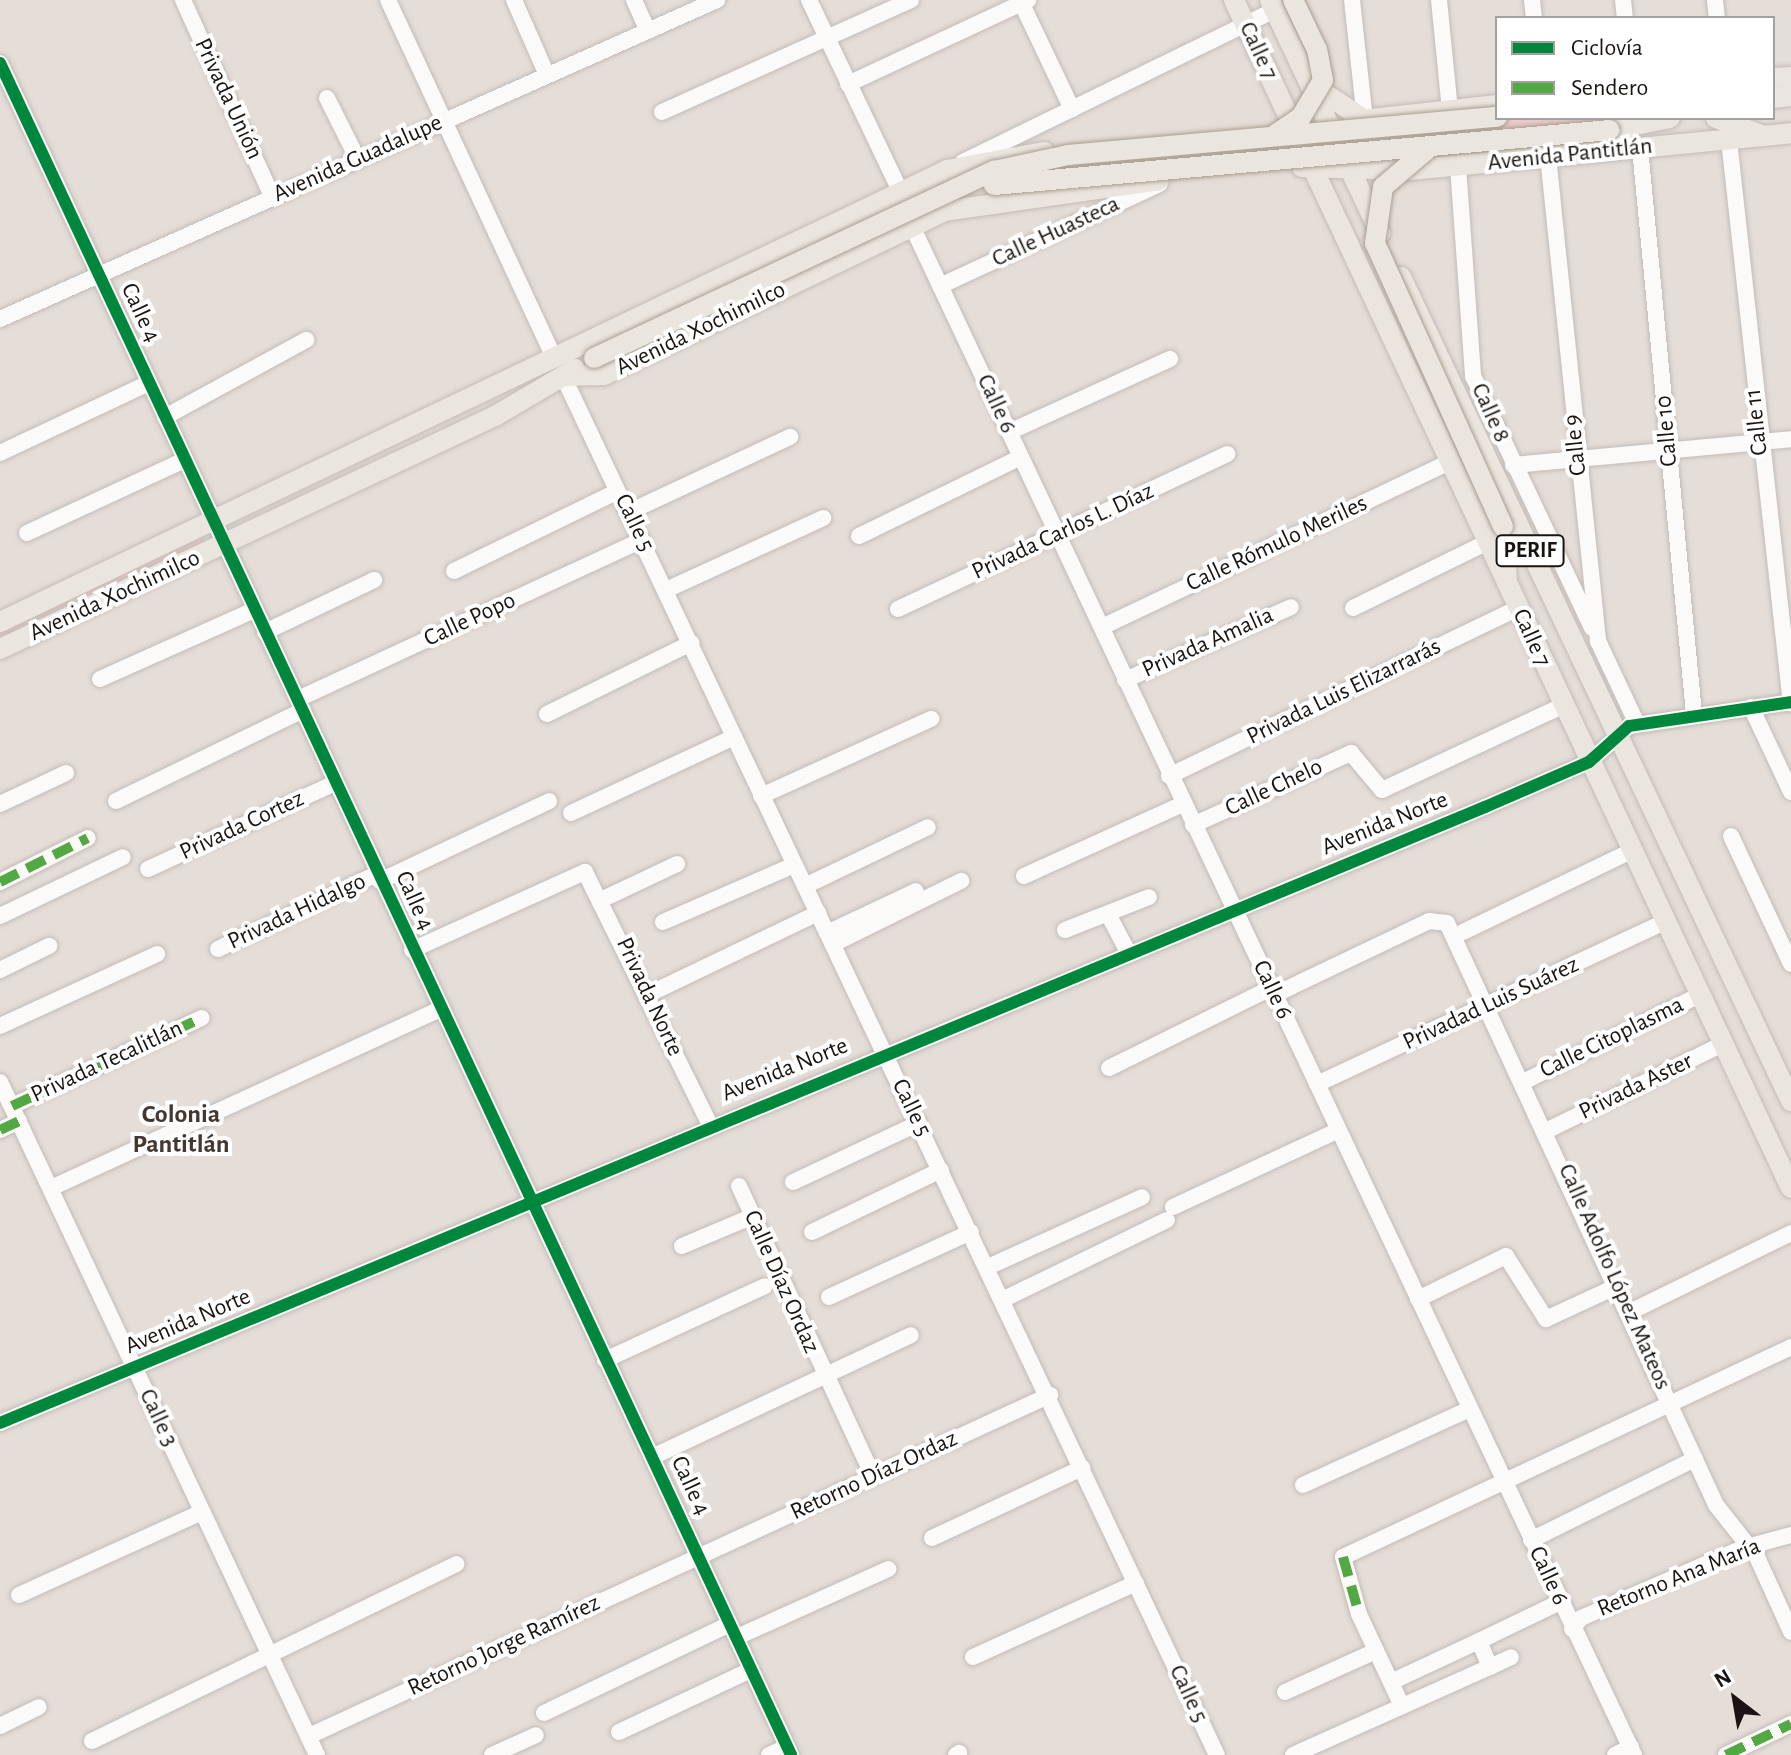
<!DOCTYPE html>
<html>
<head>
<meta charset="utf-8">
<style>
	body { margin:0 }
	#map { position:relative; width:1791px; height:1755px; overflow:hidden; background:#e5ddd8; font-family:"Alegreya Sans",sans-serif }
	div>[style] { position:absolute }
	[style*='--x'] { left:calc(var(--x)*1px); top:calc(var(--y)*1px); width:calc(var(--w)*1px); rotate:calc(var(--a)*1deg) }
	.green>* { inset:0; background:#edc9c8 }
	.roads { filter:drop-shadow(0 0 2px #c2bbb7) drop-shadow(0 0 2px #c2bbb7) }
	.minor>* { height:16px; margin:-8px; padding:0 8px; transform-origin:8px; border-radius:8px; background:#fbfaf9 }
	.major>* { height:20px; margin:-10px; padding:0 10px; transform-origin:10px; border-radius:10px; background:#eae5de }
	.bridges { filter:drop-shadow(0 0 2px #a89e92) drop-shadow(0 0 2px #a89e92) }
	.major-bridge>* { height:20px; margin:-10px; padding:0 10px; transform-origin:10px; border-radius:10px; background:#eae5de }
	.quiet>* { height:10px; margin-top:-5px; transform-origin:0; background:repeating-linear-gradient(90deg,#52a842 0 20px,transparent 0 30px) }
	.cycleway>* { height:12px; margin:-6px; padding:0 6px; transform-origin:6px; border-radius:6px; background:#00873e }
	span { translate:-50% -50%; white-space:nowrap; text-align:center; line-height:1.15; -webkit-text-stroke:8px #fff; paint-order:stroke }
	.shield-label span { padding:2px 6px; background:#fff; border:2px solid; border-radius:6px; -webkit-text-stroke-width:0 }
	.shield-label { font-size:22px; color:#191411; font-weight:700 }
	.street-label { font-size:24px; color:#191411 }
	.neighbourhood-label { font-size:26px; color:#43372f; font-weight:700 }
	.legend { position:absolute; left:1495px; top:16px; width:280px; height:104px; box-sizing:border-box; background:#fff; border:2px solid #a3a1a0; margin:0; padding:10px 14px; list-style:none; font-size:24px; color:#191411 }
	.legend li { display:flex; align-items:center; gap:16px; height:40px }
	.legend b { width:40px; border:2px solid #a3a1a0 }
	.north { position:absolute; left:1695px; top:1659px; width:80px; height:80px; -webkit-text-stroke:6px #fff; paint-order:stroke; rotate:329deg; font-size:22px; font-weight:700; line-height:32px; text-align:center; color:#191411 }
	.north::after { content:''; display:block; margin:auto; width:28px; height:36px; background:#191411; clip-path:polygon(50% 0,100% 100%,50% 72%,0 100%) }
</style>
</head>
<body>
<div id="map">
	<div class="green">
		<i style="clip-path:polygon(1497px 118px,1635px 118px,1393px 146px,1391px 128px)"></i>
		<i style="clip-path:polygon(200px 532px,206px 545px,0 642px,0 626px)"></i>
	</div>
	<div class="roads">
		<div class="minor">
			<i style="--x:183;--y:0;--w:217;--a:65.6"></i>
			<i style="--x:388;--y:0;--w:394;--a:65.1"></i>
			<i style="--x:514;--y:0;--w:82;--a:66.3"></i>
			<i style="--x:634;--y:0;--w:34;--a:66"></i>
			<i style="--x:809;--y:0;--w:212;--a:64.5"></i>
			<i style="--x:1020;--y:0;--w:121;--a:64.5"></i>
			<i style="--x:1352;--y:0;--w:121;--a:83.8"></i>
			<i style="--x:1439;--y:0;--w:111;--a:84.3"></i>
			<i style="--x:1532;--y:0;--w:18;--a:84"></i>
			<i style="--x:1623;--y:0;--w:18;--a:84"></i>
			<i style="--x:1715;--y:0;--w:18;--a:84"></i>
			<i style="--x:0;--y:63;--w:1868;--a:64.94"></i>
			<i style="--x:848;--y:84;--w:199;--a:-25"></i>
			<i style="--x:327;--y:98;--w:67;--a:63.4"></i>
			<i style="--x:662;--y:112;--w:273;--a:-24.2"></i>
			<i style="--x:1729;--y:140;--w:567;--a:83.73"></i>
			<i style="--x:1640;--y:148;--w:569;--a:84.55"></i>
			<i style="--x:1548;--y:156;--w:488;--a:84.1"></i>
			<i style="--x:1598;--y:641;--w:92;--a:64.8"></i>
			<i style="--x:963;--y:162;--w:346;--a:-26"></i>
			<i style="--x:1458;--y:166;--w:211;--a:85.9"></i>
			<i style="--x:1473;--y:376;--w:279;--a:64.7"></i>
			<i style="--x:911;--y:224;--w:1693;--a:64.72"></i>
			<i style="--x:940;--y:286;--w:242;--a:-24.9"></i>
			<i style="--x:0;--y:319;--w:785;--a:-23.98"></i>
			<i style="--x:563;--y:376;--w:1526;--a:64.63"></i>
			<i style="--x:165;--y:417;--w:161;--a:-28.6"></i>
			<i style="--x:1009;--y:432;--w:177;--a:-24.4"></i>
			<i style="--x:0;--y:453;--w:165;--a:-25.2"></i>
			<i style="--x:1513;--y:465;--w:279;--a:-5.3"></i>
			<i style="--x:629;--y:512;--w:178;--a:-25"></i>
			<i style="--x:27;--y:533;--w:173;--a:-24.9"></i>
			<i style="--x:859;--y:536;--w:180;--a:-26"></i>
			<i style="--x:454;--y:571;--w:182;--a:-26"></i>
			<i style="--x:666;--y:590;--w:173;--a:-24.6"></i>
			<i style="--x:1353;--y:608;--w:150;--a:-26.1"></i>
			<i style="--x:898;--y:609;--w:364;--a:-25.2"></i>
			<i style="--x:1102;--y:627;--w:387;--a:-25.4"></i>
			<i style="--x:265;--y:632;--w:121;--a:-25.5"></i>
			<i style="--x:100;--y:679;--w:169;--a:-24.1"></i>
			<i style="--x:1125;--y:680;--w:181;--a:-23.7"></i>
			<i style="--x:298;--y:699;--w:379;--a:-24.8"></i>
			<i style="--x:1751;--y:707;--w:94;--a:64.8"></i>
			<i style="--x:547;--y:714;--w:161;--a:-26.2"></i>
			<i style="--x:1169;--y:776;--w:387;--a:-25.7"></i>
			<i style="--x:761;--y:796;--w:187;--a:-24.4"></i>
			<i style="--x:116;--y:801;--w:208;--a:-25.9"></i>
			<i style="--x:0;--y:804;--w:73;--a:-25.2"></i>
			<i style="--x:571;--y:813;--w:180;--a:-25"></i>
			<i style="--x:1193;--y:825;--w:174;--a:-24.5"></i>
			<i style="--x:1351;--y:753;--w:48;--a:50"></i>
			<i style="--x:1382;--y:790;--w:199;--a:-25"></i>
			<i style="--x:1731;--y:836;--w:141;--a:64.9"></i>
			<i style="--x:148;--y:869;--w:206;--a:-24.7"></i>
			<i style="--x:1024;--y:876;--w:175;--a:-24.4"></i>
			<i style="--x:380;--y:881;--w:187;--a:-25.3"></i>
			<i style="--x:0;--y:882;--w:98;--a:-26.6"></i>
			<i style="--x:805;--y:886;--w:136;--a:-25.6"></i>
			<i style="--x:603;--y:899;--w:82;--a:-25.3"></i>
			<i style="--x:1108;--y:914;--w:45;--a:62.3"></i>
			<i style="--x:0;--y:916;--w:136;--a:-25.6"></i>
			<i style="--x:663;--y:922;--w:143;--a:-23.5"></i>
			<i style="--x:1065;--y:930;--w:90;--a:-21.4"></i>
			<i style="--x:1463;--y:932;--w:187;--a:-25.7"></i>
			<i style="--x:827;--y:933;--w:98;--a:-25.3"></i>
			<i style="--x:833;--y:944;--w:143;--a:-26.2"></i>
			<i style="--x:218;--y:949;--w:176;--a:-25.3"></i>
			<i style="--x:412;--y:950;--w:190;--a:-24.3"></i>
			<i style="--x:585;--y:872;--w:282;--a:63.7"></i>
			<i style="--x:0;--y:970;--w:55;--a:-26.1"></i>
			<i style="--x:647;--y:995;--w:190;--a:-25.6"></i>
			<i style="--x:1274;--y:995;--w:172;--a:-25.5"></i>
			<i style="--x:1429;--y:921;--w:18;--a:6"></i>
			<i style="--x:1447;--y:923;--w:641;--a:65.19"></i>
			<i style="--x:1716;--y:1505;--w:66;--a:51.7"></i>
			<i style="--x:1757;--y:1557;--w:82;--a:65.6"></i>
			<i style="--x:0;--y:1026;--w:173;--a:-24.6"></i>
			<i style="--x:1109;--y:1068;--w:181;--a:-26.3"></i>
			<i style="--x:1525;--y:1081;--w:195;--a:-26.2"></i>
			<i style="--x:0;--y:1082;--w:744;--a:64.78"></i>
			<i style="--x:1317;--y:1084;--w:384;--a:-25"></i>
			<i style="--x:12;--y:1106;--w:209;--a:-24.9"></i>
			<i style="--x:0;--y:1130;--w:21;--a:-25"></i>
			<i style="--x:1548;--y:1130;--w:195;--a:-26.2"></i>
			<i style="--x:793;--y:1182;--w:139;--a:-25.1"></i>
			<i style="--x:739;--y:1186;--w:319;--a:65.2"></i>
			<i style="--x:51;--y:1188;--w:428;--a:-24.7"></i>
			<i style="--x:1173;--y:1207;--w:181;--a:-24.9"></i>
			<i style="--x:812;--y:1232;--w:143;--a:-25.7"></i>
			<i style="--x:682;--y:1246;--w:75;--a:-22.8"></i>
			<i style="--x:988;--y:1267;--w:169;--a:-24.4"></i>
			<i style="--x:829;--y:1297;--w:156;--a:-24.6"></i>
			<i style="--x:1004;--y:1299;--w:181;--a:-25.9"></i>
			<i style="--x:1418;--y:1299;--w:98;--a:-26"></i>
			<i style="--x:1506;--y:1256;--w:75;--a:57.6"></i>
			<i style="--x:1546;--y:1319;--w:78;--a:-24.9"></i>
			<i style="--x:1628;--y:1313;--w:182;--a:-26.1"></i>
			<i style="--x:605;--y:1360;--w:176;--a:-24.8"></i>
			<i style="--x:0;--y:1423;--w:1608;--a:-22.53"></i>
			<i style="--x:1485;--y:807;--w:113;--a:-23.4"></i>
			<i style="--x:1589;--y:762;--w:54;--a:-42"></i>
			<i style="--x:1629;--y:726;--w:164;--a:-8.4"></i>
			<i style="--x:652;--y:1457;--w:286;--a:-25.2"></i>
			<i style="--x:1303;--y:1485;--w:183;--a:-24.5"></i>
			<i style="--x:932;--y:1538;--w:166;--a:-25"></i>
			<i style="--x:1531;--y:1540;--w:183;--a:-26.3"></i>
			<i style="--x:19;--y:1595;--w:201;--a:-24.4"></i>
			<i style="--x:1572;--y:1629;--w:14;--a:-51"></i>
			<i style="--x:1581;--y:1618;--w:176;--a:-23.4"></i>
			<i style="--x:1743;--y:1548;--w:50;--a:-15.2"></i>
			<i style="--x:737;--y:1637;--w:166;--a:-24.2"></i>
			<i style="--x:973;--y:1657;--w:179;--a:-24.4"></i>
			<i style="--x:1490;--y:1667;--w:23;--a:-25"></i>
			<i style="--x:1391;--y:1682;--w:97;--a:-25"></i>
			<i style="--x:1285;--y:1692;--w:100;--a:-24.3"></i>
			<i style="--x:1402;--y:1706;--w:102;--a:-115.1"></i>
			<i style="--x:1359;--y:1614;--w:59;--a:-105.7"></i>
			<i style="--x:1343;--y:1557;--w:495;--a:-25.1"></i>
			<i style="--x:544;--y:1713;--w:206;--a:-25.6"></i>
			<i style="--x:0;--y:1726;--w:43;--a:-26"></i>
			<i style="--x:619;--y:1732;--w:146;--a:-25.2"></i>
			<i style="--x:309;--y:1736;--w:816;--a:-24.71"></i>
			<i style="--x:92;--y:1741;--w:405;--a:-25.9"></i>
			<i style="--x:492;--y:1755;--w:48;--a:-24.4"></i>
			<i style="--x:769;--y:1755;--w:20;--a:-24"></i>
			<i style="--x:956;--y:1755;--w:4;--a:-34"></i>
			<i style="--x:1293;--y:1755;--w:216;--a:-24.1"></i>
			<i style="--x:1490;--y:1667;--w:28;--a:-113"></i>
			<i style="--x:1479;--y:1641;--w:90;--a:-25.7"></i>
			<i style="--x:1615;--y:1755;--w:18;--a:-27"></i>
			<i style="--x:1726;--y:1755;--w:72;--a:-25.5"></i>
		</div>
		<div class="major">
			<i style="--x:1234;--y:0;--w:1312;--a:64.88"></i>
			<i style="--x:1270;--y:0;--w:258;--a:64.7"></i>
			<i style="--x:1773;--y:78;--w:18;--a:-3"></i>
			<i style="--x:1315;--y:87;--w:60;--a:33.4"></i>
			<i style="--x:1773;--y:98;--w:18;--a:-6"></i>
			<i style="--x:1716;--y:118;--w:48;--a:20.7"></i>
			<i style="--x:1354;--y:121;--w:144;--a:-6.4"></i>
			<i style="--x:1610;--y:130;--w:61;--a:-11.3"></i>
			<i style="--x:1302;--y:167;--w:108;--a:1.6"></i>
			<i style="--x:1410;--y:170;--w:383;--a:-5.5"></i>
			<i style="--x:1401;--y:277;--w:912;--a:64.67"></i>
			<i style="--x:563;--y:376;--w:41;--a:-1.4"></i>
			<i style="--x:604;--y:375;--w:378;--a:-25.7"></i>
			<i style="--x:945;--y:211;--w:216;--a:-8.2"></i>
			<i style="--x:1503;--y:526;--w:55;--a:85.8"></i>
			<i style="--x:0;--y:622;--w:1049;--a:-25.51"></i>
			<i style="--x:947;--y:170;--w:99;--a:-10.5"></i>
			<i style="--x:0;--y:649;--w:547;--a:-25.21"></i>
			<i style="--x:495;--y:416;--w:93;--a:-30.4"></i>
		</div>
	</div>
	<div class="bridges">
		<div class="major-bridge">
			<i style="--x:1276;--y:134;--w:30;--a:-34"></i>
			<i style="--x:1301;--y:117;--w:43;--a:-59.3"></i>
			<i style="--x:1323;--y:80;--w:31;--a:-101"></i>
			<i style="--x:1317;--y:50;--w:55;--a:-115.6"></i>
			<i style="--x:1431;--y:146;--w:63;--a:139.5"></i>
			<i style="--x:1383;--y:187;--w:57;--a:98.1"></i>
			<i style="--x:1375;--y:243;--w:311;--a:65.7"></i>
			<i style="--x:994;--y:185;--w:618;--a:-5.1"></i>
			<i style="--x:594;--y:358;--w:442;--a:-25.1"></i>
			<i style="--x:994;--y:171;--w:76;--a:-12.2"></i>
			<i style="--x:1068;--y:155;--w:431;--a:-5.1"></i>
		</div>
	</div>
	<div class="quiet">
		<i style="--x:0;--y:882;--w:98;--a:-26.6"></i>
		<i style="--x:12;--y:1106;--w:209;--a:-24.9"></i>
		<i style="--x:0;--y:1130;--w:21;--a:-25"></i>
		<i style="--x:1343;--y:1557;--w:59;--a:74.3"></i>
		<i style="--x:1726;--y:1755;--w:72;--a:-25.5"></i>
	</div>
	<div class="cycleway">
		<i style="--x:0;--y:63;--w:1868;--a:64.94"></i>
		<i style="--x:0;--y:1423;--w:1608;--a:-22.53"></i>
		<i style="--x:1485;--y:807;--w:113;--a:-23.4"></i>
		<i style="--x:1589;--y:762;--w:54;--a:-42"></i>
		<i style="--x:1629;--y:726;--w:164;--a:-8.4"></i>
	</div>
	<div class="shield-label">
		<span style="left:1530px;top:551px">PERIF</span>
	</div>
	<div class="street-label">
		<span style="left:1258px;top:51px;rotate:65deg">Calle 7</span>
		<span style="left:228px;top:99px;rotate:65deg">Privada Unión</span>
		<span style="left:1570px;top:155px;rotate:-6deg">Avenida Pantitlán</span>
		<span style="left:358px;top:159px;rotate:-24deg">Avenida Guadalupe</span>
		<span style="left:1056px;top:232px;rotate:-25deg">Calle Huasteca</span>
		<span style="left:140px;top:313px;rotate:65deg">Calle 4</span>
		<span style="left:701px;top:329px;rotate:-26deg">Avenida Xochimilco</span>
		<span style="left:996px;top:404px;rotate:65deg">Calle 6</span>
		<span style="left:1490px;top:413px;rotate:66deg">Calle 8</span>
		<span style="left:1757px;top:422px;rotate:-96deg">Calle 11</span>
		<span style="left:1667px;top:431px;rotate:-95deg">Calle 10</span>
		<span style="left:1576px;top:445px;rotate:-96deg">Calle 9</span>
		<span style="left:634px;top:523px;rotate:64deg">Calle 5</span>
		<span style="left:1063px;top:532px;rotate:-25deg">Privada Carlos L. Díaz</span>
		<span style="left:1277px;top:544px;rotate:-25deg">Calle Rómulo Meriles</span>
		<span style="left:115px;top:596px;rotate:-25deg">Avenida Xochimilco</span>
		<span style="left:470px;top:620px;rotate:-25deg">Calle Popo</span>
		<span style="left:1531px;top:638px;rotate:66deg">Calle 7</span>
		<span style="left:1208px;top:643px;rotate:-24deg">Privada Amalia</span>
		<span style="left:1344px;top:692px;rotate:-26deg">Privada Luis Elizarrarás</span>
		<span style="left:1274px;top:788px;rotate:-25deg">Calle Chelo</span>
		<span style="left:1385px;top:824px;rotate:-22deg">Avenida Norte</span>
		<span style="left:242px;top:826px;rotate:-25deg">Privada Cortez</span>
		<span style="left:414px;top:901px;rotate:66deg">Calle 4</span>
		<span style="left:297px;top:912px;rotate:-25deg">Privada Hidalgo</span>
		<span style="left:1272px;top:990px;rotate:65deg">Calle 6</span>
		<span style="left:649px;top:997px;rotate:65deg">Privada Norte</span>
		<span style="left:1491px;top:1004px;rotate:-25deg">Privadad Luis Suárez</span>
		<span style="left:1612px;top:1038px;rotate:-26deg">Calle Citoplasma</span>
		<span style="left:107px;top:1062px;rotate:-25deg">Privada Tecalitlán</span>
		<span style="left:785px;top:1070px;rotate:-22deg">Avenida Norte</span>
		<span style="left:1636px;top:1087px;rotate:-26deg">Privada Aster</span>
		<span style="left:911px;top:1108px;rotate:64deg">Calle 5</span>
		<span style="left:1614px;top:1277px;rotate:66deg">Calle Adolfo López Mateos</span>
		<span style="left:781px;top:1282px;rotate:66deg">Calle Díaz Ordaz</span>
		<span style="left:188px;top:1322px;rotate:-23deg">Avenida Norte</span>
		<span style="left:158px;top:1418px;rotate:65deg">Calle 3</span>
		<span style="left:874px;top:1476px;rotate:-25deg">Retorno Díaz Ordaz</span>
		<span style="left:690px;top:1486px;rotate:65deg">Calle 4</span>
		<span style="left:1548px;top:1576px;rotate:65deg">Calle 6</span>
		<span style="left:1679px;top:1578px;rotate:-22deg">Retorno Ana María</span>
		<span style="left:504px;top:1646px;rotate:-25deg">Retorno Jorge Ramírez</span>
		<span style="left:1188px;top:1694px;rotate:65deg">Calle 5</span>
	</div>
	<div class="neighbourhood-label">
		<span style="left:181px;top:1130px">Colonia<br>Pantitlán</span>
	</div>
	<ul class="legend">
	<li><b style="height:10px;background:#00873e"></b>Ciclovía</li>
	<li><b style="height:10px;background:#52a842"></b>Sendero</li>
	</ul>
	<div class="north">N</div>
</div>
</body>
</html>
